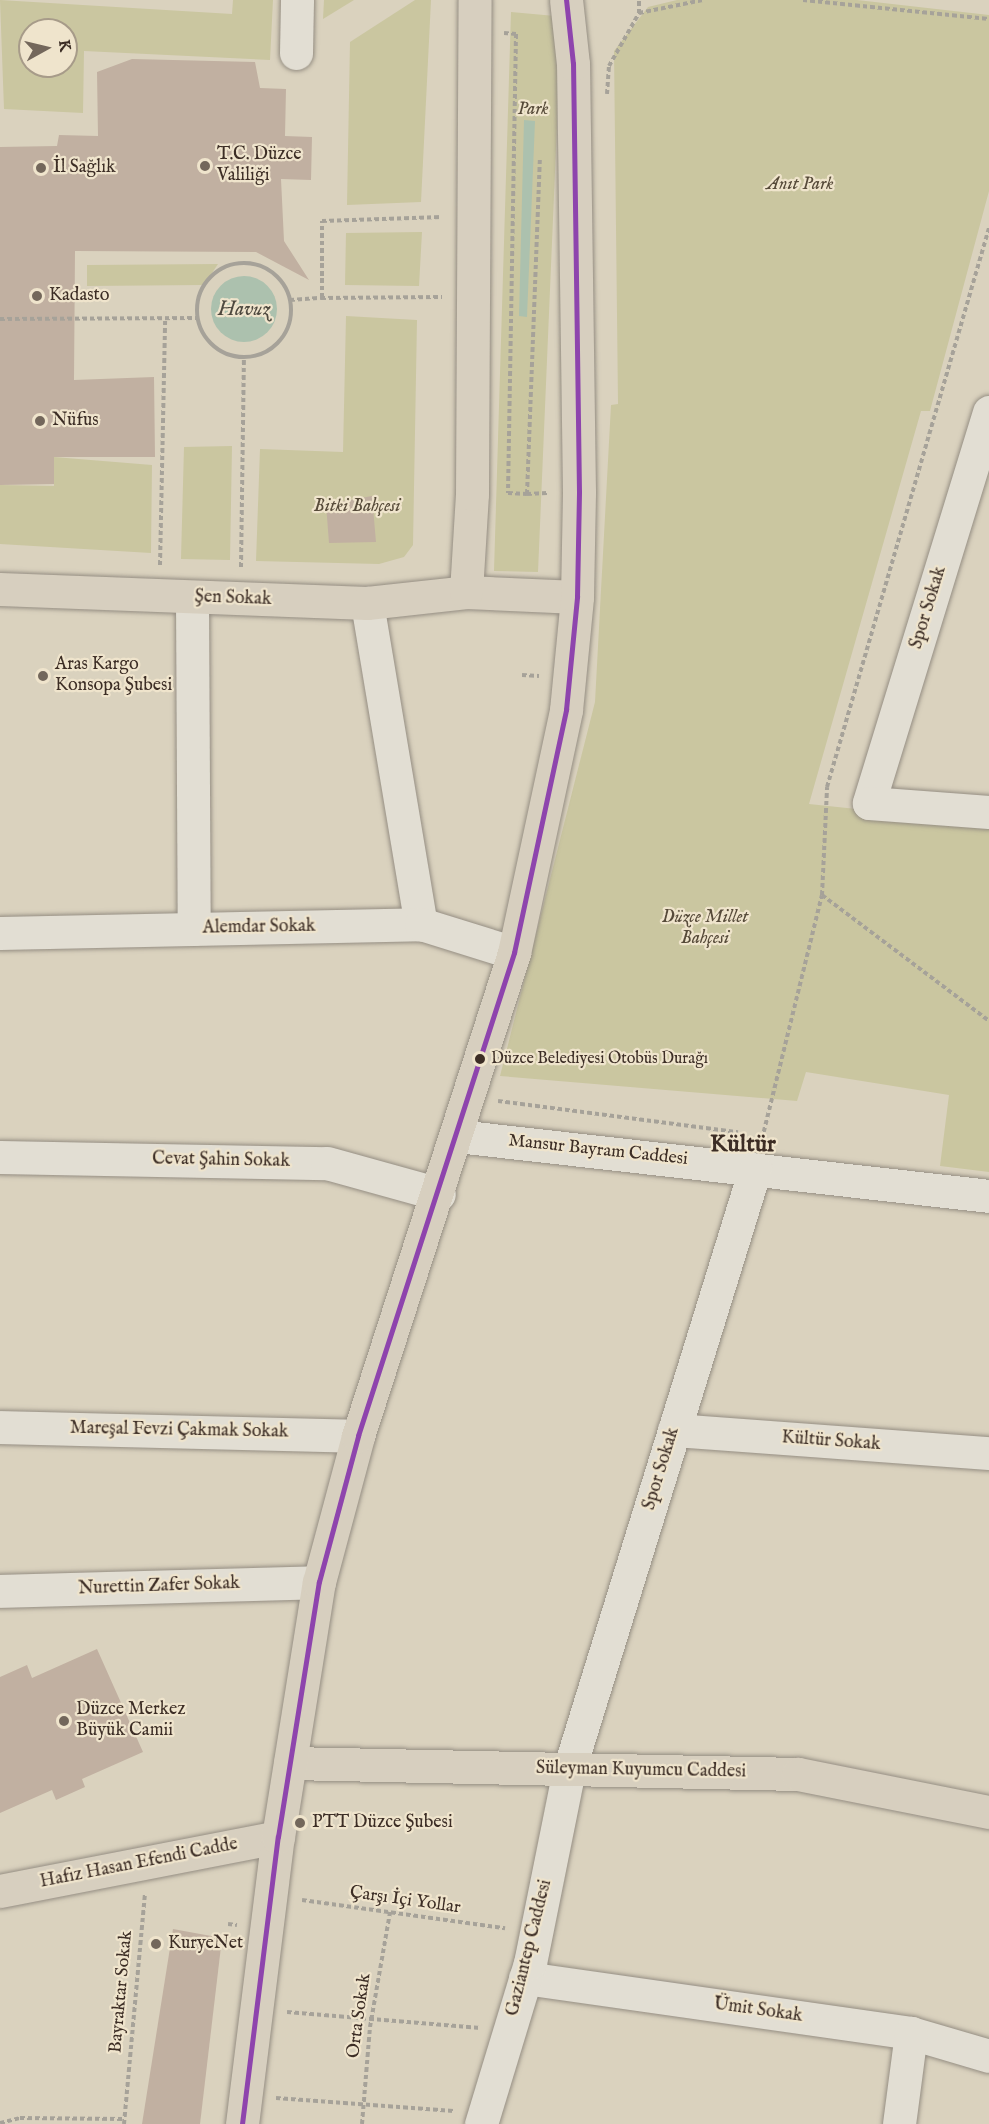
<!DOCTYPE html>
<html>
<head>
<meta charset="utf-8">
<style>
	body { margin:0 }
	#map { position:relative; width:989px; height:2124px; overflow:hidden; background:#dad2be; font-family:"IM FELL English",serif }
	div>[style] { position:absolute }
	[style*='--x'] { left:calc(var(--x)*1px); top:calc(var(--y)*1px); width:calc(var(--w)*1px); rotate:calc(var(--a)*1deg) }
	.green>* { inset:0; background:#cac6a0 }
	.water>* { inset:0; background:#acc1ae }
	.round { border-radius:50% }
	.building>* { inset:0; background:#c1b0a1 }
	.path>* { height:4px; margin-top:-2px; transform-origin:0; background:repeating-linear-gradient(90deg,#a6a299 0 4.5px,transparent 0 7.5px) }
	.path>.ring { margin:-2px; padding:0; box-sizing:content-box; background:none; border:4px solid #a6a299; border-radius:50% }
	.roads { filter:drop-shadow(0 0 2px #958e83) drop-shadow(0 0 2px #958e83) }
	.minor>* { height:33px; margin:-16.5px; padding:0 16.5px; transform-origin:16.5px; border-radius:16.5px; background:#e2ded3 }
	.major>* { height:33px; margin:-16.5px; padding:0 16.5px; transform-origin:16.5px; border-radius:16.5px; background:#d7cfbf }
	.bus-1>* { height:4.5px; margin:-2.25px; padding:0 2.25px; transform-origin:2.25px; border-radius:2.25px; background:#8e44ad }
	.dots>* { width:16px; height:16px; translate:-50% -50%; box-sizing:border-box; border:3px solid #efe4cc; border-radius:50% }
	span { translate:-50% -50%; white-space:nowrap; text-align:center; line-height:1.15; -webkit-text-stroke:4.5px #efe4cc; paint-order:stroke }
	.bus-label { font-size:16px; color:#3c2d25 }
	.left { translate:0 -50%; text-align:left }
	.park-label { font-size:18px; color:#564a39; font-style:italic }
	.poi-label { font-size:18px; color:#3c2d25 }
	.street-label { font-size:18px; color:#3c2d25 }
	.water-label { font-size:20px; color:#4e493f; font-style:italic }
	.district-label { font-size:24px; color:#3c2d25; font-weight:700 }
	.north { position:absolute; left:18px; top:18px; width:60px; height:60px; box-sizing:border-box; background:#efe4cc; border:2px solid #a79b89; border-radius:50%; rotate:82deg; font-size:16px; font-weight:700; line-height:24px; text-align:center; color:#3c2d25 }
	.north::after { content:''; display:block; margin:auto; width:21px; height:27px; background:#73675b; clip-path:polygon(50% 0,100% 100%,50% 72%,0 100%) }
</style>
</head>
<body>
<div id="map">
	<div class="green">
		<i style="clip-path:polygon(evenodd,0 0,232px 14px,233px 0,273px 0,270px 60px,84px 51px,83px 113px,4px 109px,0 0,30px 30px,66px 30px,66px 66px,30px 66px,30px 30px)"></i>
		<i style="clip-path:polygon(324px 0,354px 0,323px 19px)"></i>
		<i style="clip-path:polygon(415px 0,431px 0,421px 202px,347px 205px,350px 42px)"></i>
		<i style="clip-path:polygon(677px 0,857px 0,989px 15px,989px 191px,930px 411px,921px 411px,809px 804px,989px 823px,989px 1172px,940px 1166px,949px 1095px,806px 1072px,797px 1101px,500px 1076px,595px 702px,611px 405px,618px 404px,614px 51px,648px 7px)"></i>
		<i style="clip-path:polygon(511px 12px,555px 16px,558px 101px,538px 572px,494px 571px)"></i>
		<i style="clip-path:polygon(422px 232px,419px 286px,345px 285px,346px 233px)"></i>
		<i style="clip-path:polygon(218px 264px,204px 285px,87px 286px,87px 265px)"></i>
		<i style="clip-path:polygon(346px 316px,417px 320px,413px 545px,404px 557px,379px 564px,256px 561px,260px 449px,343px 452px)"></i>
		<i style="clip-path:polygon(232px 446px,230px 560px,181px 559px,184px 447px)"></i>
		<i style="clip-path:polygon(54px 457px,152px 465px,151px 553px,0 544px,0 485px,54px 486px)"></i>
	</div>
	<div class="water">
		<i style="clip-path:polygon(524px 120px,535px 121px,527px 317px,519px 316px)"></i>
		<i class="round" style="left:211px;top:276px;width:66px;height:66px"></i>
	</div>
	<div class="building">
		<i style="clip-path:polygon(132px 59px,255px 62px,260px 88px,286px 89px,285px 136px,312px 137px,311px 180px,281px 179px,284px 241px,309px 280px,256px 252px,75px 251px,74px 380px,154px 377px,155px 457px,54px 457px,54px 484px,0 485px,0 147px,57px 146px,59px 135px,98px 136px,97px 72px)"></i>
		<i style="clip-path:polygon(372px 496px,376px 542px,329px 543px,326px 504px)"></i>
		<i style="clip-path:polygon(97px 1649px,143px 1752px,82px 1779px,85px 1787px,56px 1800px,52px 1790px,0 1813px,0 1677px,27px 1665px,32px 1678px)"></i>
		<i style="clip-path:polygon(173px 1929px,222px 1938px,200px 2124px,142px 2124px)"></i>
	</div>
	<div class="path">
		<i style="--x:803;--y:0;--w:187;--a:5.8"></i>
		<i style="--x:639;--y:13;--w:13;--a:-90"></i>
		<i style="--x:504;--y:33;--w:12;--a:5"></i>
		<i style="--x:516;--y:34;--w:459;--a:91"></i>
		<i style="--x:508;--y:493;--w:19;--a:3"></i>
		<i style="--x:527;--y:494;--w:336;--a:-87.8"></i>
		<i style="--x:607;--y:94;--w:28;--a:-86"></i>
		<i style="--x:609;--y:66;--w:61;--a:-60.5"></i>
		<i style="--x:639;--y:13;--w:65;--a:-11.5"></i>
		<i class="ring" style="left:197px;top:263px;width:90px;height:90px"></i>
		<i style="--x:321;--y:298;--w:121;--a:-0.5"></i>
		<i style="--x:290;--y:300;--w:32;--a:-4"></i>
		<i style="--x:322;--y:298;--w:77;--a:-90"></i>
		<i style="--x:322;--y:221;--w:120;--a:-1.9"></i>
		<i style="--x:0;--y:319;--w:198;--a:-0.3"></i>
		<i style="--x:527;--y:494;--w:20;--a:-3"></i>
		<i style="--x:160;--y:565;--w:246;--a:-88.8"></i>
		<i style="--x:241;--y:567;--w:209;--a:-89.2"></i>
		<i style="--x:522;--y:675;--w:17;--a:3"></i>
		<i style="--x:822;--y:895;--w:209;--a:37"></i>
		<i style="--x:498;--y:1101;--w:242;--a:7.4"></i>
		<i style="--x:762;--y:1139;--w:251;--a:-76.2"></i>
		<i style="--x:822;--y:895;--w:108;--a:-87.3"></i>
		<i style="--x:827;--y:787;--w:582;--a:-73.84"></i>
		<i style="--x:302;--y:1900;--w:205;--a:7.9"></i>
		<i style="--x:228;--y:1924;--w:9;--a:6"></i>
		<i style="--x:287;--y:2012;--w:194;--a:4.7"></i>
		<i style="--x:276;--y:2098;--w:178;--a:4.2"></i>
		<i style="--x:0;--y:2123;--w:21;--a:-14"></i>
		<i style="--x:20;--y:2118;--w:104;--a:0.6"></i>
		<i style="--x:124;--y:2124;--w:230;--a:-84.8"></i>
		<i style="--x:362;--y:2124;--w:97;--a:-85.3"></i>
		<i style="--x:370;--y:2027;--w:117;--a:-80.1"></i>
	</div>
	<div class="roads">
		<div class="minor">
			<i style="--x:296;--y:53;--w:53;--a:-88.9"></i>
			<i style="--x:989;--y:412;--w:409;--a:107.1"></i>
			<i style="--x:869;--y:803;--w:120;--a:4.3"></i>
			<i style="--x:192;--y:598;--w:331;--a:89.7"></i>
			<i style="--x:367;--y:603;--w:326;--a:80.5"></i>
			<i style="--x:0;--y:933;--w:421;--a:-1.2"></i>
			<i style="--x:421;--y:924;--w:97;--a:17.3"></i>
			<i style="--x:457;--y:1136;--w:535;--a:6.43"></i>
			<i style="--x:0;--y:1157;--w:327;--a:1.1"></i>
			<i style="--x:327;--y:1163;--w:116;--a:15.5"></i>
			<i style="--x:0;--y:1427;--w:358;--a:1.4"></i>
			<i style="--x:674;--y:1430;--w:316;--a:4.2"></i>
			<i style="--x:0;--y:1591;--w:319;--a:-1.6"></i>
			<i style="--x:525;--y:1978;--w:390;--a:8.1"></i>
			<i style="--x:911;--y:2033;--w:81;--a:16.4"></i>
			<i style="--x:481;--y:2124;--w:168;--a:-73.1"></i>
			<i style="--x:530;--y:1963;--w:197;--a:-78.6"></i>
			<i style="--x:569;--y:1770;--w:629;--a:-72.8"></i>
			<i style="--x:899;--y:2124;--w:92;--a:-82.5"></i>
		</div>
		<div class="major">
			<i style="--x:0;--y:589;--w:367;--a:2.2"></i>
			<i style="--x:367;--y:603;--w:100;--a:-6.3"></i>
			<i style="--x:466;--y:592;--w:111;--a:2.6"></i>
			<i style="--x:466;--y:592;--w:98;--a:-86.5"></i>
			<i style="--x:472;--y:494;--w:494;--a:-89.7"></i>
			<i style="--x:290;--y:1763;--w:508;--a:1.24"></i>
			<i style="--x:798;--y:1774;--w:195;--a:11.3"></i>
			<i style="--x:0;--y:1891;--w:283;--a:-11"></i>
			<i style="--x:242;--y:2124;--w:289;--a:-82.9"></i>
			<i style="--x:278;--y:1837;--w:258;--a:-80.9"></i>
			<i style="--x:319;--y:1582;--w:151;--a:-75"></i>
			<i style="--x:358;--y:1436;--w:508;--a:-72.1"></i>
			<i style="--x:514;--y:953;--w:249;--a:-77.9"></i>
			<i style="--x:566;--y:710;--w:114;--a:-84.4"></i>
			<i style="--x:577;--y:597;--w:105;--a:-88.9"></i>
			<i style="--x:579;--y:492;--w:428;--a:-90.8"></i>
			<i style="--x:573;--y:64;--w:64;--a:-96.2"></i>
		</div>
	</div>
	<div class="bus-1">
		<i style="--x:242;--y:2124;--w:289;--a:-82.9"></i>
		<i style="--x:278;--y:1837;--w:258;--a:-80.9"></i>
		<i style="--x:319;--y:1582;--w:151;--a:-75"></i>
		<i style="--x:358;--y:1436;--w:508;--a:-72.1"></i>
		<i style="--x:514;--y:953;--w:249;--a:-77.9"></i>
		<i style="--x:566;--y:710;--w:114;--a:-84.4"></i>
		<i style="--x:577;--y:597;--w:105;--a:-88.9"></i>
		<i style="--x:579;--y:492;--w:428;--a:-90.8"></i>
		<i style="--x:573;--y:64;--w:64;--a:-96.2"></i>
	</div>
	<div class="dots">
		<i style="left:205px;top:166px;background:#73675b"></i>
		<i style="left:41px;top:168px;background:#73675b"></i>
		<i style="left:37px;top:296px;background:#73675b"></i>
		<i style="left:40px;top:421px;background:#73675b"></i>
		<i style="left:43px;top:676px;background:#73675b"></i>
		<i style="left:480px;top:1059px;background:#3c2d25"></i>
		<i style="left:64px;top:1721px;background:#73675b"></i>
		<i style="left:300px;top:1823px;background:#73675b"></i>
		<i style="left:156px;top:1944px;background:#73675b"></i>
	</div>
	<div class="bus-label">
		<span class="left" style="left:491px;top:1059px">Düzce Belediyesi Otobüs Durağı</span>
	</div>
	<div class="park-label">
		<span style="left:533px;top:110px">Park</span>
		<span style="left:800px;top:185px">Anıt Park</span>
		<span style="left:357px;top:507px">Bitki Bahçesi</span>
		<span style="left:705px;top:929px">Düzce Millet<br>Bahçesi</span>
	</div>
	<div class="poi-label">
		<span class="left" style="left:217px;top:166px">T.C. Düzce<br>Valiliği</span>
		<span class="left" style="left:53px;top:168px">İl Sağlık</span>
		<span class="left" style="left:49px;top:296px">Kadasto</span>
		<span class="left" style="left:52px;top:421px">Nüfus</span>
		<span class="left" style="left:55px;top:676px">Aras Kargo<br>Konsopa Şubesi</span>
		<span class="left" style="left:76px;top:1721px">Düzce Merkez<br>Büyük Camii</span>
		<span class="left" style="left:312px;top:1823px">PTT Düzce Şubesi</span>
		<span class="left" style="left:168px;top:1944px">KuryeNet</span>
	</div>
	<div class="street-label">
		<span style="left:233px;top:599px;rotate:2deg">Şen Sokak</span>
		<span style="left:929px;top:608px;rotate:-73deg">Spor Sokak</span>
		<span style="left:259px;top:928px;rotate:-1deg">Alemdar Sokak</span>
		<span style="left:598px;top:1151px;rotate:6deg">Mansur Bayram Caddesi</span>
		<span style="left:221px;top:1161px;rotate:1deg">Cevat Şahin Sokak</span>
		<span style="left:179px;top:1431px;rotate:1deg">Mareşal Fevzi Çakmak Sokak</span>
		<span style="left:831px;top:1442px;rotate:4deg">Kültür Sokak</span>
		<span style="left:662px;top:1469px;rotate:-73deg">Spor Sokak</span>
		<span style="left:159px;top:1587px;rotate:-2deg">Nurettin Zafer Sokak</span>
		<span style="left:641px;top:1771px;rotate:1deg">Süleyman Kuyumcu Caddesi</span>
		<span style="left:139px;top:1864px;rotate:-11deg">Hafız Hasan Efendi Cadde</span>
		<span style="left:405px;top:1901px;rotate:8deg">Çarşı İçi Yollar</span>
		<span style="left:530px;top:1948px;rotate:-76deg">Gaziantep Caddesi</span>
		<span style="left:122px;top:1992px;rotate:-85deg">Bayraktar Sokak</span>
		<span style="left:758px;top:2011px;rotate:8deg">Ümit Sokak</span>
		<span style="left:360px;top:2016px;rotate:-82deg">Orta Sokak</span>
	</div>
	<div class="water-label">
		<span style="left:244px;top:309px">Havuz</span>
	</div>
	<div class="district-label">
		<span style="left:743px;top:1145px">Kültür</span>
	</div>
	<div class="north">K</div>
</div>
</body>
</html>
